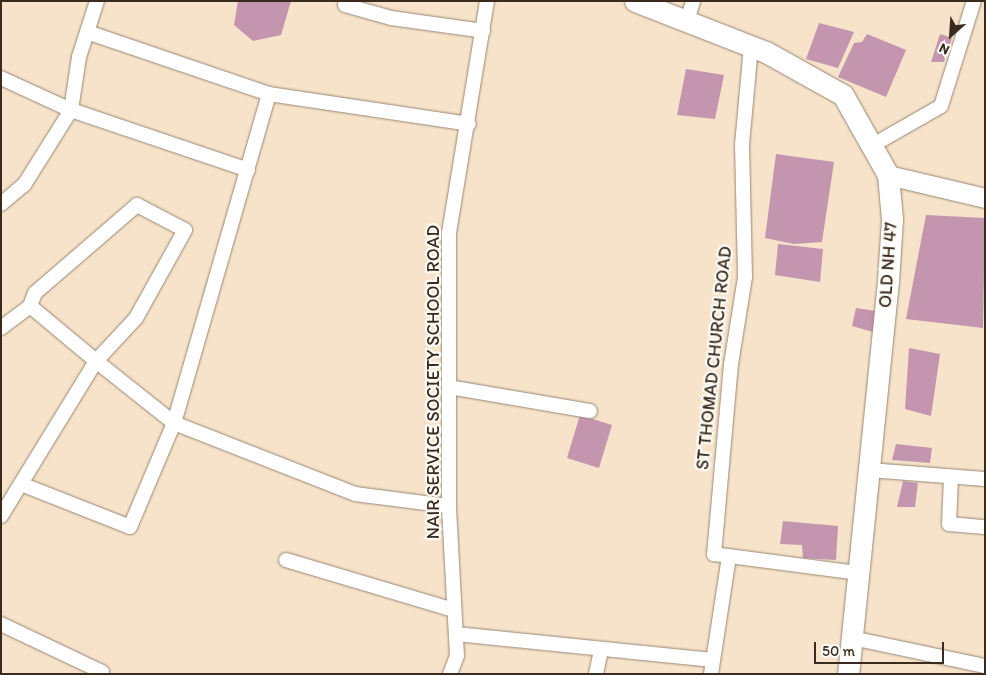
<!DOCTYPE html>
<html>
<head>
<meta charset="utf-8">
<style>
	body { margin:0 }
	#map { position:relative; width:986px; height:675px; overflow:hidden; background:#f6e3ca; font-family:Itim,sans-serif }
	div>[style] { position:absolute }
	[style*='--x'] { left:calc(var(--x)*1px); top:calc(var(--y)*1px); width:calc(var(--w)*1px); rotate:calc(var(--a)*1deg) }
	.building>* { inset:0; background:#c395af }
	.roads { filter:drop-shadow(0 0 1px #988674) drop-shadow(0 0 1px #988674) }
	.street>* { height:14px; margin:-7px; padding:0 7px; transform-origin:7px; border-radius:7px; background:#fff }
	.secondary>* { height:19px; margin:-9.5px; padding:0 9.5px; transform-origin:9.5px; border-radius:9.5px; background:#fff }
	.primary>* { height:21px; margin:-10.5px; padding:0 10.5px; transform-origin:10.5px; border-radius:10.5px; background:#fff }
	span { translate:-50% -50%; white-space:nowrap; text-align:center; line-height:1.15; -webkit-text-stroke:4.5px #fdfcf7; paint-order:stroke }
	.street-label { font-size:18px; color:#3b2a1e }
	.frame { position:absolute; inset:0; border:2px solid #3b2a1e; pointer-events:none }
	.north { position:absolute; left:926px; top:10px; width:50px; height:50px; -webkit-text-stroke:4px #fdfcf7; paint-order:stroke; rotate:206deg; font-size:14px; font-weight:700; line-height:20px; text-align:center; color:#3b2a1e }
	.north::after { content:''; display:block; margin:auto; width:18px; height:22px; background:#3b2a1e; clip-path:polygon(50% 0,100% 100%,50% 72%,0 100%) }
	.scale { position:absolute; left:814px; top:642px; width:130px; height:22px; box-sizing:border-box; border:2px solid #3b2a1e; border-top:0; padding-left:6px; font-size:15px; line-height:18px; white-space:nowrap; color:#3b2a1e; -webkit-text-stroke:4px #fdfcf7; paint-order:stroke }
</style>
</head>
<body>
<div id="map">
	<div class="building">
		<i style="clip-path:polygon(238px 1px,291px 1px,281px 35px,253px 41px,234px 25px)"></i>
		<i style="clip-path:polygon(819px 23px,854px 32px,838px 68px,806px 59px)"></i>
		<i style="clip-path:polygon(867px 34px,906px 50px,886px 97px,838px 77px,854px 43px,862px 42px)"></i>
		<i style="clip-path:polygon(940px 34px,952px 38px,944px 62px,931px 62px)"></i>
		<i style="clip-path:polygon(686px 69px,724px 75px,715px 119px,677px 115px)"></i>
		<i style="clip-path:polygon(776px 154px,834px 162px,822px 242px,794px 244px,765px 238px)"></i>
		<i style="clip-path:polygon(926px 215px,985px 218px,983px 328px,906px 319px)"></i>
		<i style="clip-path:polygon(778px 244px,823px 249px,820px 282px,775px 275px)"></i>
		<i style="clip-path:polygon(856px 308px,876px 311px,873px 332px,852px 326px)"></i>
		<i style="clip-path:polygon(909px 348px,940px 354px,931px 416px,905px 409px)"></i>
		<i style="clip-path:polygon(580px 415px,612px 425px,599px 468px,567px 458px)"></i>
		<i style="clip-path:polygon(896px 444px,932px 448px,930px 463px,892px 460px)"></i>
		<i style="clip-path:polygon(903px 481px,918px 483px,915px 507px,897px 507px)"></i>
		<i style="clip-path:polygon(783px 521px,838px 526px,836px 560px,803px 558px,802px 545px,780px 544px)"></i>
	</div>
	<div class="roads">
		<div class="street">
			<i style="--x:345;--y:5;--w:48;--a:15.8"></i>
			<i style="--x:391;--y:18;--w:93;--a:8"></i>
			<i style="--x:687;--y:21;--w:21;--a:-73"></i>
			<i style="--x:87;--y:32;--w:192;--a:18.8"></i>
			<i style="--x:751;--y:46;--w:98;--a:95.2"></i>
			<i style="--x:742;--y:144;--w:133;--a:88.7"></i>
			<i style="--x:745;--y:277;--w:88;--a:99.1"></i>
			<i style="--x:731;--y:364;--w:191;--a:95.1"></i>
			<i style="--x:714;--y:554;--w:145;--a:7.5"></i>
			<i style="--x:1;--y:78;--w:77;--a:24.6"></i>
			<i style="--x:71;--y:110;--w:54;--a:-81.4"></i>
			<i style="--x:79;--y:57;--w:59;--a:-72.2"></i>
			<i style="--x:873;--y:145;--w:78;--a:-29.8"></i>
			<i style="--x:941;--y:106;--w:110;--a:-72.6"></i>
			<i style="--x:1;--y:204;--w:30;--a:-40"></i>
			<i style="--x:24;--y:185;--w:89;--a:-57.9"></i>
			<i style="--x:71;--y:110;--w:187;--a:18.7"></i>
			<i style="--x:137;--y:205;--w:54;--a:27.5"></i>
			<i style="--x:185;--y:230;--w:101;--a:119.1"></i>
			<i style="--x:136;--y:318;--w:59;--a:132.9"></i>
			<i style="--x:96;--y:361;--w:86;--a:-140.2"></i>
			<i style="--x:30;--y:306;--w:14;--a:-69"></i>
			<i style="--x:35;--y:293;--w:135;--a:-40.8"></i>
			<i style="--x:1;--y:328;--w:36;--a:-37"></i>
			<i style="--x:449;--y:387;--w:143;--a:9.7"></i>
			<i style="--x:869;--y:470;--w:116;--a:4.4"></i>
			<i style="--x:951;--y:477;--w:47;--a:92.4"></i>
			<i style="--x:949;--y:524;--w:36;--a:5"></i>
			<i style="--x:21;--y:484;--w:117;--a:21.5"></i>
			<i style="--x:130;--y:527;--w:113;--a:-67.1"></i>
			<i style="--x:174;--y:423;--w:194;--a:21.4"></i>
			<i style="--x:355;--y:494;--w:95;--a:7.3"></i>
			<i style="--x:1;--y:516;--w:182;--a:-58.5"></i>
			<i style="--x:96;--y:361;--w:100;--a:38.5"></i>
			<i style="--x:174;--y:423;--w:342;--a:-73.9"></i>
			<i style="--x:269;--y:94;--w:202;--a:8.5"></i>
			<i style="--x:286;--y:560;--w:175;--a:16.6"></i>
			<i style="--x:1;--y:624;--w:112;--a:25.4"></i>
			<i style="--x:456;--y:634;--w:258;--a:5.8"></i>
			<i style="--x:852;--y:638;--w:136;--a:11.9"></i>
			<i style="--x:450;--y:674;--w:19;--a:-69"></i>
			<i style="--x:457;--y:656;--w:150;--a:-93.1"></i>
			<i style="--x:449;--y:506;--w:273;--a:-90"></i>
			<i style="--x:449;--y:233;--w:235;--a:-80.7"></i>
			<i style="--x:596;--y:674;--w:25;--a:-78"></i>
			<i style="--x:711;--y:674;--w:119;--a:-81.3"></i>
		</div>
		<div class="secondary">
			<i style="--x:888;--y:175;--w:100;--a:13.3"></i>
		</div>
		<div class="primary">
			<i style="--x:635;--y:1;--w:141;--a:21.3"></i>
			<i style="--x:766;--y:52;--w:88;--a:29.2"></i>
			<i style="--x:843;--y:95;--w:92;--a:60.6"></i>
			<i style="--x:888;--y:175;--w:44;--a:84.8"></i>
			<i style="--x:892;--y:219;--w:62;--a:93.7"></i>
			<i style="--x:888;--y:281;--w:395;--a:95.8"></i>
		</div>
	</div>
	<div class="street-label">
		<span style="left:888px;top:265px;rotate:-86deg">OLD NH 47</span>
		<span style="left:714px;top:358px;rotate:-84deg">ST THOMAD CHURCH ROAD</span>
		<span style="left:433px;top:382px;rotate:-90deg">NAIR SERVICE SOCIETY SCHOOL ROAD</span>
	</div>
	<div class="frame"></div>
	<div class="north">N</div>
	<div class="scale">50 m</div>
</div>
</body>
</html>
